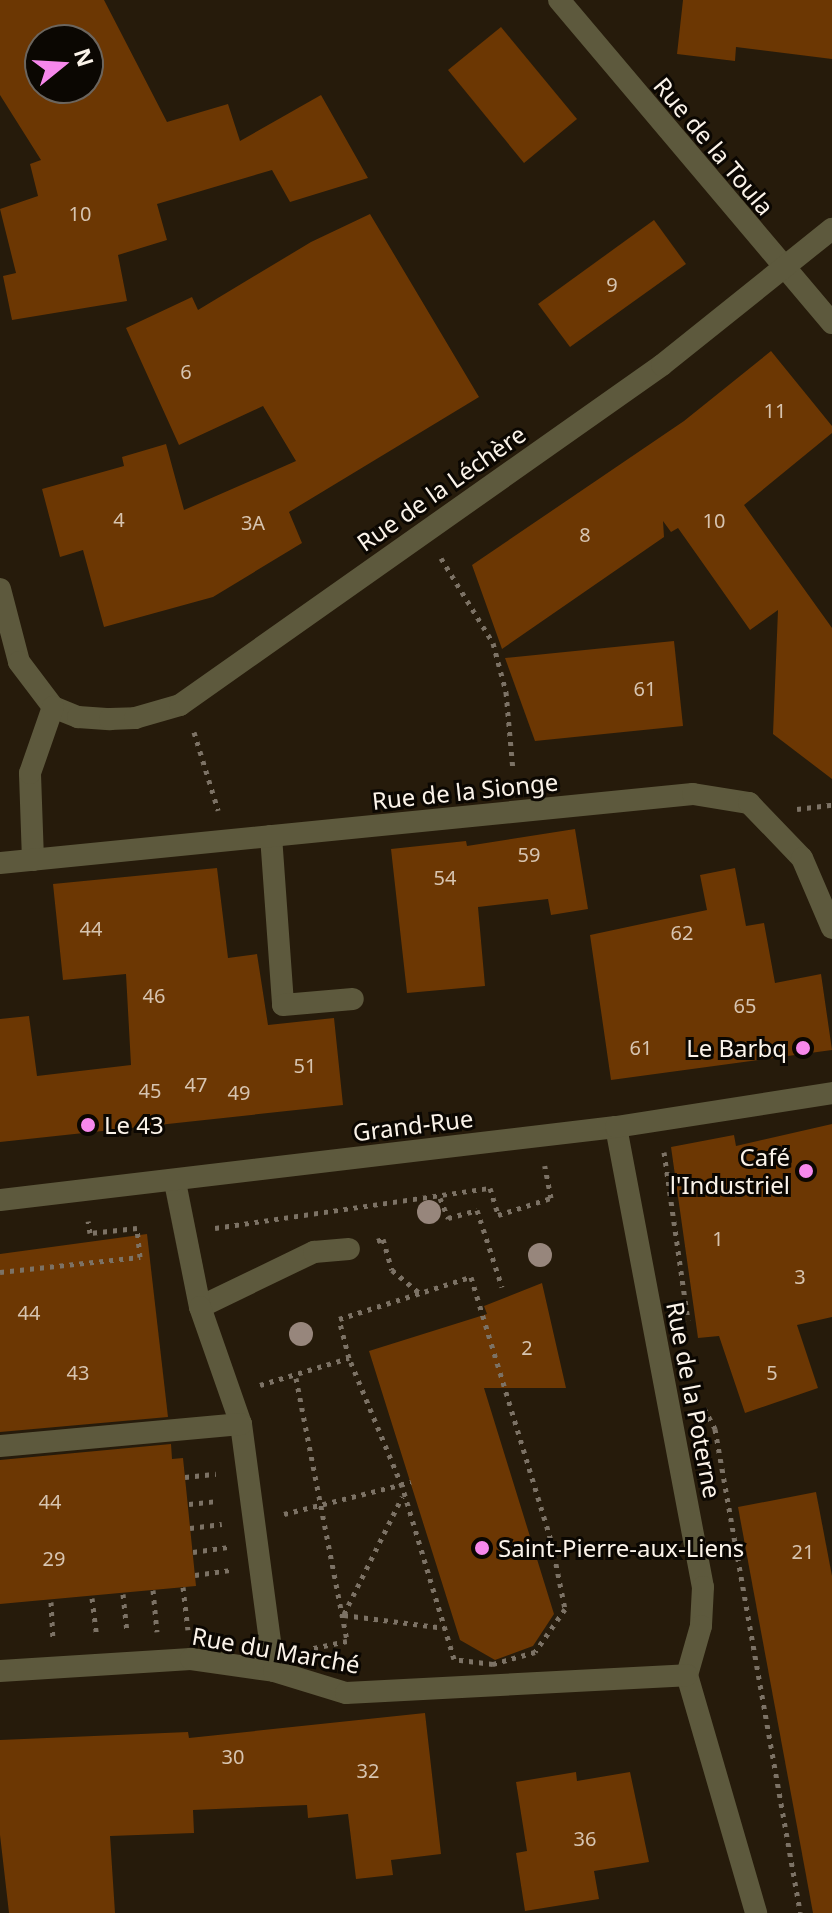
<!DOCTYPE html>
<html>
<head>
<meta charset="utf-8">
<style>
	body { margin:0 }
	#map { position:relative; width:832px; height:1913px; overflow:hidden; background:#261b0b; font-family:"Noto Sans",sans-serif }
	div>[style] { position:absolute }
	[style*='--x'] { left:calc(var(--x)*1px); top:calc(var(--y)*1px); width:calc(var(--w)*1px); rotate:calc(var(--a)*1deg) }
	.building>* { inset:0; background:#6c3703 }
	.path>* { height:5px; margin-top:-2.5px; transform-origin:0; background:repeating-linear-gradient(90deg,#7c7265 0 4px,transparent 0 10px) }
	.service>* { height:22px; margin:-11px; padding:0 11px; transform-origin:11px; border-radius:11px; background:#5d593d }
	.minor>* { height:22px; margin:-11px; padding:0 11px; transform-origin:11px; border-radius:11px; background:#5d593d }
	.trees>* { width:24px; height:24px; margin:-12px; border-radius:50%; background:#97867c }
	.dots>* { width:22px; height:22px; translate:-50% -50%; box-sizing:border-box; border:4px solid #0b0702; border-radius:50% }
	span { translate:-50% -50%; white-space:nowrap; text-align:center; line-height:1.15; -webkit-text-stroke:6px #0b0702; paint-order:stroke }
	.number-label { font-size:20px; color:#d7c4b0 }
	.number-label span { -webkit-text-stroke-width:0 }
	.street-label { font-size:24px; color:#fbf3e9 }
	.poi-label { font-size:24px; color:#fbf3e9 }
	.right { translate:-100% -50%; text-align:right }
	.left { translate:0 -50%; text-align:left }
	.north { position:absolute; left:24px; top:24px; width:80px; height:80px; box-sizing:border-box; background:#0b0702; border:2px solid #6b655e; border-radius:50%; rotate:72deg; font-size:22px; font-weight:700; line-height:32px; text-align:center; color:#fbf3e9 }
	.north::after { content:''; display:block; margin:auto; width:28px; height:36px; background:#f788ec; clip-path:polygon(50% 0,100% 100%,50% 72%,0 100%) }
</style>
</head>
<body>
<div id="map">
	<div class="building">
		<i style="clip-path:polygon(evenodd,0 0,104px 0,167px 122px,228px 104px,240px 141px,321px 95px,368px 178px,290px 202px,272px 170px,157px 204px,167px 240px,118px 255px,127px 301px,12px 320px,3px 276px,16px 273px,0 209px,38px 196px,30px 164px,41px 160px,0 95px,0 0,40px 40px,88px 40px,88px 88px,40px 88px,40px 40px)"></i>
		<i style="clip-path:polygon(683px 0,832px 0,832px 59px,736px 47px,735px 61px,677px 54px)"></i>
		<i style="clip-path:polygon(501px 27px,577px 119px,524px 163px,448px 70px)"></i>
		<i style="clip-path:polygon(370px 214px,479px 397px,289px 512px,302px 543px,213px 597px,104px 627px,83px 550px,60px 557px,42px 489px,124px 466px,122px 457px,166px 444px,184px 510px,296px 461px,263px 406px,179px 445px,126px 328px,192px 297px,198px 310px,311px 242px)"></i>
		<i style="clip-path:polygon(654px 220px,686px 264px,570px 347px,538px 304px)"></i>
		<i style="clip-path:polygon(771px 351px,832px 426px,832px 433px,744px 505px,832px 628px,832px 779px,773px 734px,778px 610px,750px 630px,678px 528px,671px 532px,663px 521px,664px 537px,502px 649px,472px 565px,684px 421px)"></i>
		<i style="clip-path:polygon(674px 641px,683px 726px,535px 741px,505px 658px)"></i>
		<i style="clip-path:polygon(575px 829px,588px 909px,551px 915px,548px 899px,478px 907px,485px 986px,407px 993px,391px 849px,466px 841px,467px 846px)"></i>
		<i style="clip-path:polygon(217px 868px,228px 958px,257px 954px,268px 1025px,334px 1018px,343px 1105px,0 1142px,0 1019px,29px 1016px,37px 1076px,131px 1065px,126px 974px,63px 980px,53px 884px)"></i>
		<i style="clip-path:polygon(735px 868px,746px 926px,764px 923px,775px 983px,821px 974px,832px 1050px,611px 1080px,590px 935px,707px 910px,700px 875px)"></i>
		<i style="clip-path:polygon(832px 1124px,832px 1317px,797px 1325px,818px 1388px,745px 1413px,719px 1336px,698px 1338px,671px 1147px,734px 1135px,736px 1146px)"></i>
		<i style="clip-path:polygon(147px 1234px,168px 1417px,0 1432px,0 1254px)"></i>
		<i style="clip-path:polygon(542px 1283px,566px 1388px,484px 1388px,554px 1614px,533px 1646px,495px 1660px,460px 1640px,369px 1351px,487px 1314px,484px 1306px)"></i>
		<i style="clip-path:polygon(171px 1444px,172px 1459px,183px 1458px,196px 1586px,0 1604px,0 1460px)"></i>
		<i style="clip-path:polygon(816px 1492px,832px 1576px,832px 1913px,813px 1913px,738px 1507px)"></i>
		<i style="clip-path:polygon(425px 1713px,441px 1854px,391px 1860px,393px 1875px,356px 1879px,348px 1814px,308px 1818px,307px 1805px,193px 1810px,194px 1833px,110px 1836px,115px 1913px,9px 1913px,0 1835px,0 1740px,188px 1732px,189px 1738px)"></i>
		<i style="clip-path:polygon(576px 1772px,577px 1781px,630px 1772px,649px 1862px,594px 1871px,599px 1899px,525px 1911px,516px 1853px,527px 1851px,516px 1782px)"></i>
	</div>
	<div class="path">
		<i style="--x:441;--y:558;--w:100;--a:58.5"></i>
		<i style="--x:493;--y:643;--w:51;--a:75.1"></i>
		<i style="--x:506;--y:692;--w:78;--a:84.9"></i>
		<i style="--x:194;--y:732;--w:82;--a:72.9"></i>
		<i style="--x:797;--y:809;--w:35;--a:-7"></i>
		<i style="--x:664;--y:1152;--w:170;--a:81.9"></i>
		<i style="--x:440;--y:1198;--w:22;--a:68"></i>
		<i style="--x:448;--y:1218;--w:30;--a:-15"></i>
		<i style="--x:477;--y:1210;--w:81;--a:72"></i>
		<i style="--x:215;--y:1228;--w:278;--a:-8.3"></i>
		<i style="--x:490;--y:1188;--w:28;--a:73"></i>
		<i style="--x:498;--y:1215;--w:56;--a:-17.8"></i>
		<i style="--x:551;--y:1198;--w:33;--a:-101"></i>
		<i style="--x:377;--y:1241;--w:6;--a:-18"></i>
		<i style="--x:383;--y:1239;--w:32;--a:74"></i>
		<i style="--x:392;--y:1270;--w:35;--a:40"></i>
		<i style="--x:0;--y:1272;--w:141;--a:-6.1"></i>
		<i style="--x:140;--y:1257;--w:29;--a:-96"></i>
		<i style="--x:137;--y:1228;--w:47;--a:173.9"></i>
		<i style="--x:90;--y:1233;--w:12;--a:-99"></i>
		<i style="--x:471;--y:1277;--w:279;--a:73.1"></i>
		<i style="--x:552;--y:1544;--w:66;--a:78.7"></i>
		<i style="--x:565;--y:1609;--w:52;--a:124.9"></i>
		<i style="--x:535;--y:1652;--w:44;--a:164.1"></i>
		<i style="--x:493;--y:1664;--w:39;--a:-173"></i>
		<i style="--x:454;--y:1659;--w:181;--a:-106.7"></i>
		<i style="--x:402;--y:1486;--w:139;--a:-112.5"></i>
		<i style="--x:349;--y:1358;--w:40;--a:-104.4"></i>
		<i style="--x:339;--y:1319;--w:139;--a:-17.7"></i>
		<i style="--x:296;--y:1378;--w:268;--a:79"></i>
		<i style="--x:347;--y:1641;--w:35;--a:168"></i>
		<i style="--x:260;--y:1385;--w:93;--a:-16.9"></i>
		<i style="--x:704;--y:1408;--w:24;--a:62"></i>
		<i style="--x:715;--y:1429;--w:491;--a:80"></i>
		<i style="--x:185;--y:1477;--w:31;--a:-6"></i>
		<i style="--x:189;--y:1504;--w:30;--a:-6"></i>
		<i style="--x:284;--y:1514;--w:131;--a:-14.1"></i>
		<i style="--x:190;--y:1528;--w:32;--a:-7"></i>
		<i style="--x:193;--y:1552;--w:35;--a:-8"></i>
		<i style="--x:195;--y:1575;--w:35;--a:-8"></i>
		<i style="--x:183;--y:1587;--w:43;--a:83.4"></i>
		<i style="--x:153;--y:1590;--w:42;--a:84.6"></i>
		<i style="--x:123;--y:1594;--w:37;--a:84"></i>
		<i style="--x:92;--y:1598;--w:35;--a:83"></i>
		<i style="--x:51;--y:1602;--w:37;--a:87"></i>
		<i style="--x:344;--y:1614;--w:131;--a:-63.6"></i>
		<i style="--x:344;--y:1615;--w:102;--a:7.3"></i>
	</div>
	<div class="service">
		<i style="--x:271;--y:836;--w:169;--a:85.9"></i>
		<i style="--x:283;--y:1005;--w:70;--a:-4.9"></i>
		<i style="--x:200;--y:1307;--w:127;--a:-25.8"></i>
		<i style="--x:314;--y:1252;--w:35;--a:-5"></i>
	</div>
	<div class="minor">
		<i style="--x:559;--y:0;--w:423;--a:49.8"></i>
		<i style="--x:0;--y:589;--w:75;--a:75.4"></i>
		<i style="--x:19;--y:662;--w:56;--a:52.9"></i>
		<i style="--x:53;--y:707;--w:27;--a:22"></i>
		<i style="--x:78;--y:717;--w:32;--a:4"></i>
		<i style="--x:110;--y:719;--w:25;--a:-2"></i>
		<i style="--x:135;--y:718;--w:47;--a:-16.1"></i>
		<i style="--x:180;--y:705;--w:590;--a:-35.2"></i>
		<i style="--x:662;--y:365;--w:218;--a:-38.7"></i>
		<i style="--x:33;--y:860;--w:87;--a:-92"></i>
		<i style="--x:30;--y:773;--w:70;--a:-70.8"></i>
		<i style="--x:0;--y:863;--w:696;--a:-5.69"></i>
		<i style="--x:693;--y:794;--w:57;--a:9.1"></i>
		<i style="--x:749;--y:803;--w:76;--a:46.1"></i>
		<i style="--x:802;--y:858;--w:76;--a:66.8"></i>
		<i style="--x:616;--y:1127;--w:468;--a:79.3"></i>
		<i style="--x:703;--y:1587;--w:39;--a:93"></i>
		<i style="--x:701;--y:1626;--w:51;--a:105.9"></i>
		<i style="--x:687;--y:1675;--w:248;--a:73.8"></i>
		<i style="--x:175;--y:1182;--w:127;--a:78.7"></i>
		<i style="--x:200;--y:1307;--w:124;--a:70.7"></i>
		<i style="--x:241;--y:1424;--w:249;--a:82.4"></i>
		<i style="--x:0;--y:1200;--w:620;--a:-6.76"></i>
		<i style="--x:616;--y:1127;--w:219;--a:-8.9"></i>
		<i style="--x:0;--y:1446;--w:242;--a:-5.2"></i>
		<i style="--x:0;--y:1671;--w:191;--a:-3.6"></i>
		<i style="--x:191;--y:1659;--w:84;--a:8.2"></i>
		<i style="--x:274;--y:1671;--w:75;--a:17"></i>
		<i style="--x:346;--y:1693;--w:341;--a:-3"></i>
	</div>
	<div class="trees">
		<i style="left:429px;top:1212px"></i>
		<i style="left:540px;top:1255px"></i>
		<i style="left:301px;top:1334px"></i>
	</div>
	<div class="dots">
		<i style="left:803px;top:1048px;background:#f788ec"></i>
		<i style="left:88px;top:1125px;background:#f788ec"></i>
		<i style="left:806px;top:1171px;background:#f788ec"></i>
		<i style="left:482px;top:1548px;background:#f788ec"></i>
	</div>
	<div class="number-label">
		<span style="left:80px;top:213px">10</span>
		<span style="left:612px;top:284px">9</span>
		<span style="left:186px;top:371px">6</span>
		<span style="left:775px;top:410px">11</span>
		<span style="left:119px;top:519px">4</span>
		<span style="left:714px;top:520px">10</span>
		<span style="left:253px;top:522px">3A</span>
		<span style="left:585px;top:534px">8</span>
		<span style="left:645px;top:688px">61</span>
		<span style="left:529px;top:854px">59</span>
		<span style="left:445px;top:877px">54</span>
		<span style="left:91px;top:928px">44</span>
		<span style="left:682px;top:932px">62</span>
		<span style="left:154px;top:995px">46</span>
		<span style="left:745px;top:1005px">65</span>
		<span style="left:641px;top:1047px">61</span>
		<span style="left:305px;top:1065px">51</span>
		<span style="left:196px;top:1084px">47</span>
		<span style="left:150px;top:1090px">45</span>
		<span style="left:239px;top:1092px">49</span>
		<span style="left:718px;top:1238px">1</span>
		<span style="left:800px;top:1276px">3</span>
		<span style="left:29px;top:1312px">44</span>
		<span style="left:527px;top:1347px">2</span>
		<span style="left:78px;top:1372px">43</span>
		<span style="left:772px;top:1372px">5</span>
		<span style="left:50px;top:1501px">44</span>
		<span style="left:803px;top:1551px">21</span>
		<span style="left:54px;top:1558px">29</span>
		<span style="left:233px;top:1756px">30</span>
		<span style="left:368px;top:1770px">32</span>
		<span style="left:585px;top:1838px">36</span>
	</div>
	<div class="street-label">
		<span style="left:714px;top:146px;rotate:50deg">Rue de la Toula</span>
		<span style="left:441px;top:488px;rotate:-35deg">Rue de la Léchère</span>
		<span style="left:465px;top:791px;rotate:-6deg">Rue de la Sionge</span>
		<span style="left:413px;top:1125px;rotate:-7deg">Grand-Rue</span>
		<span style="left:694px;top:1400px;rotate:79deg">Rue de la Poterne</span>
		<span style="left:276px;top:1650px;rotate:10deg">Rue du Marché</span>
	</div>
	<div class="poi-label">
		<span class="right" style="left:787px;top:1048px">Le Barbq</span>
		<span class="left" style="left:104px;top:1125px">Le 43</span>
		<span class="right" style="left:790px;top:1171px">Café<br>l'Industriel</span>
		<span class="left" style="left:498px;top:1548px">Saint-Pierre-aux-Liens</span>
	</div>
	<div class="north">N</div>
</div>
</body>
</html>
